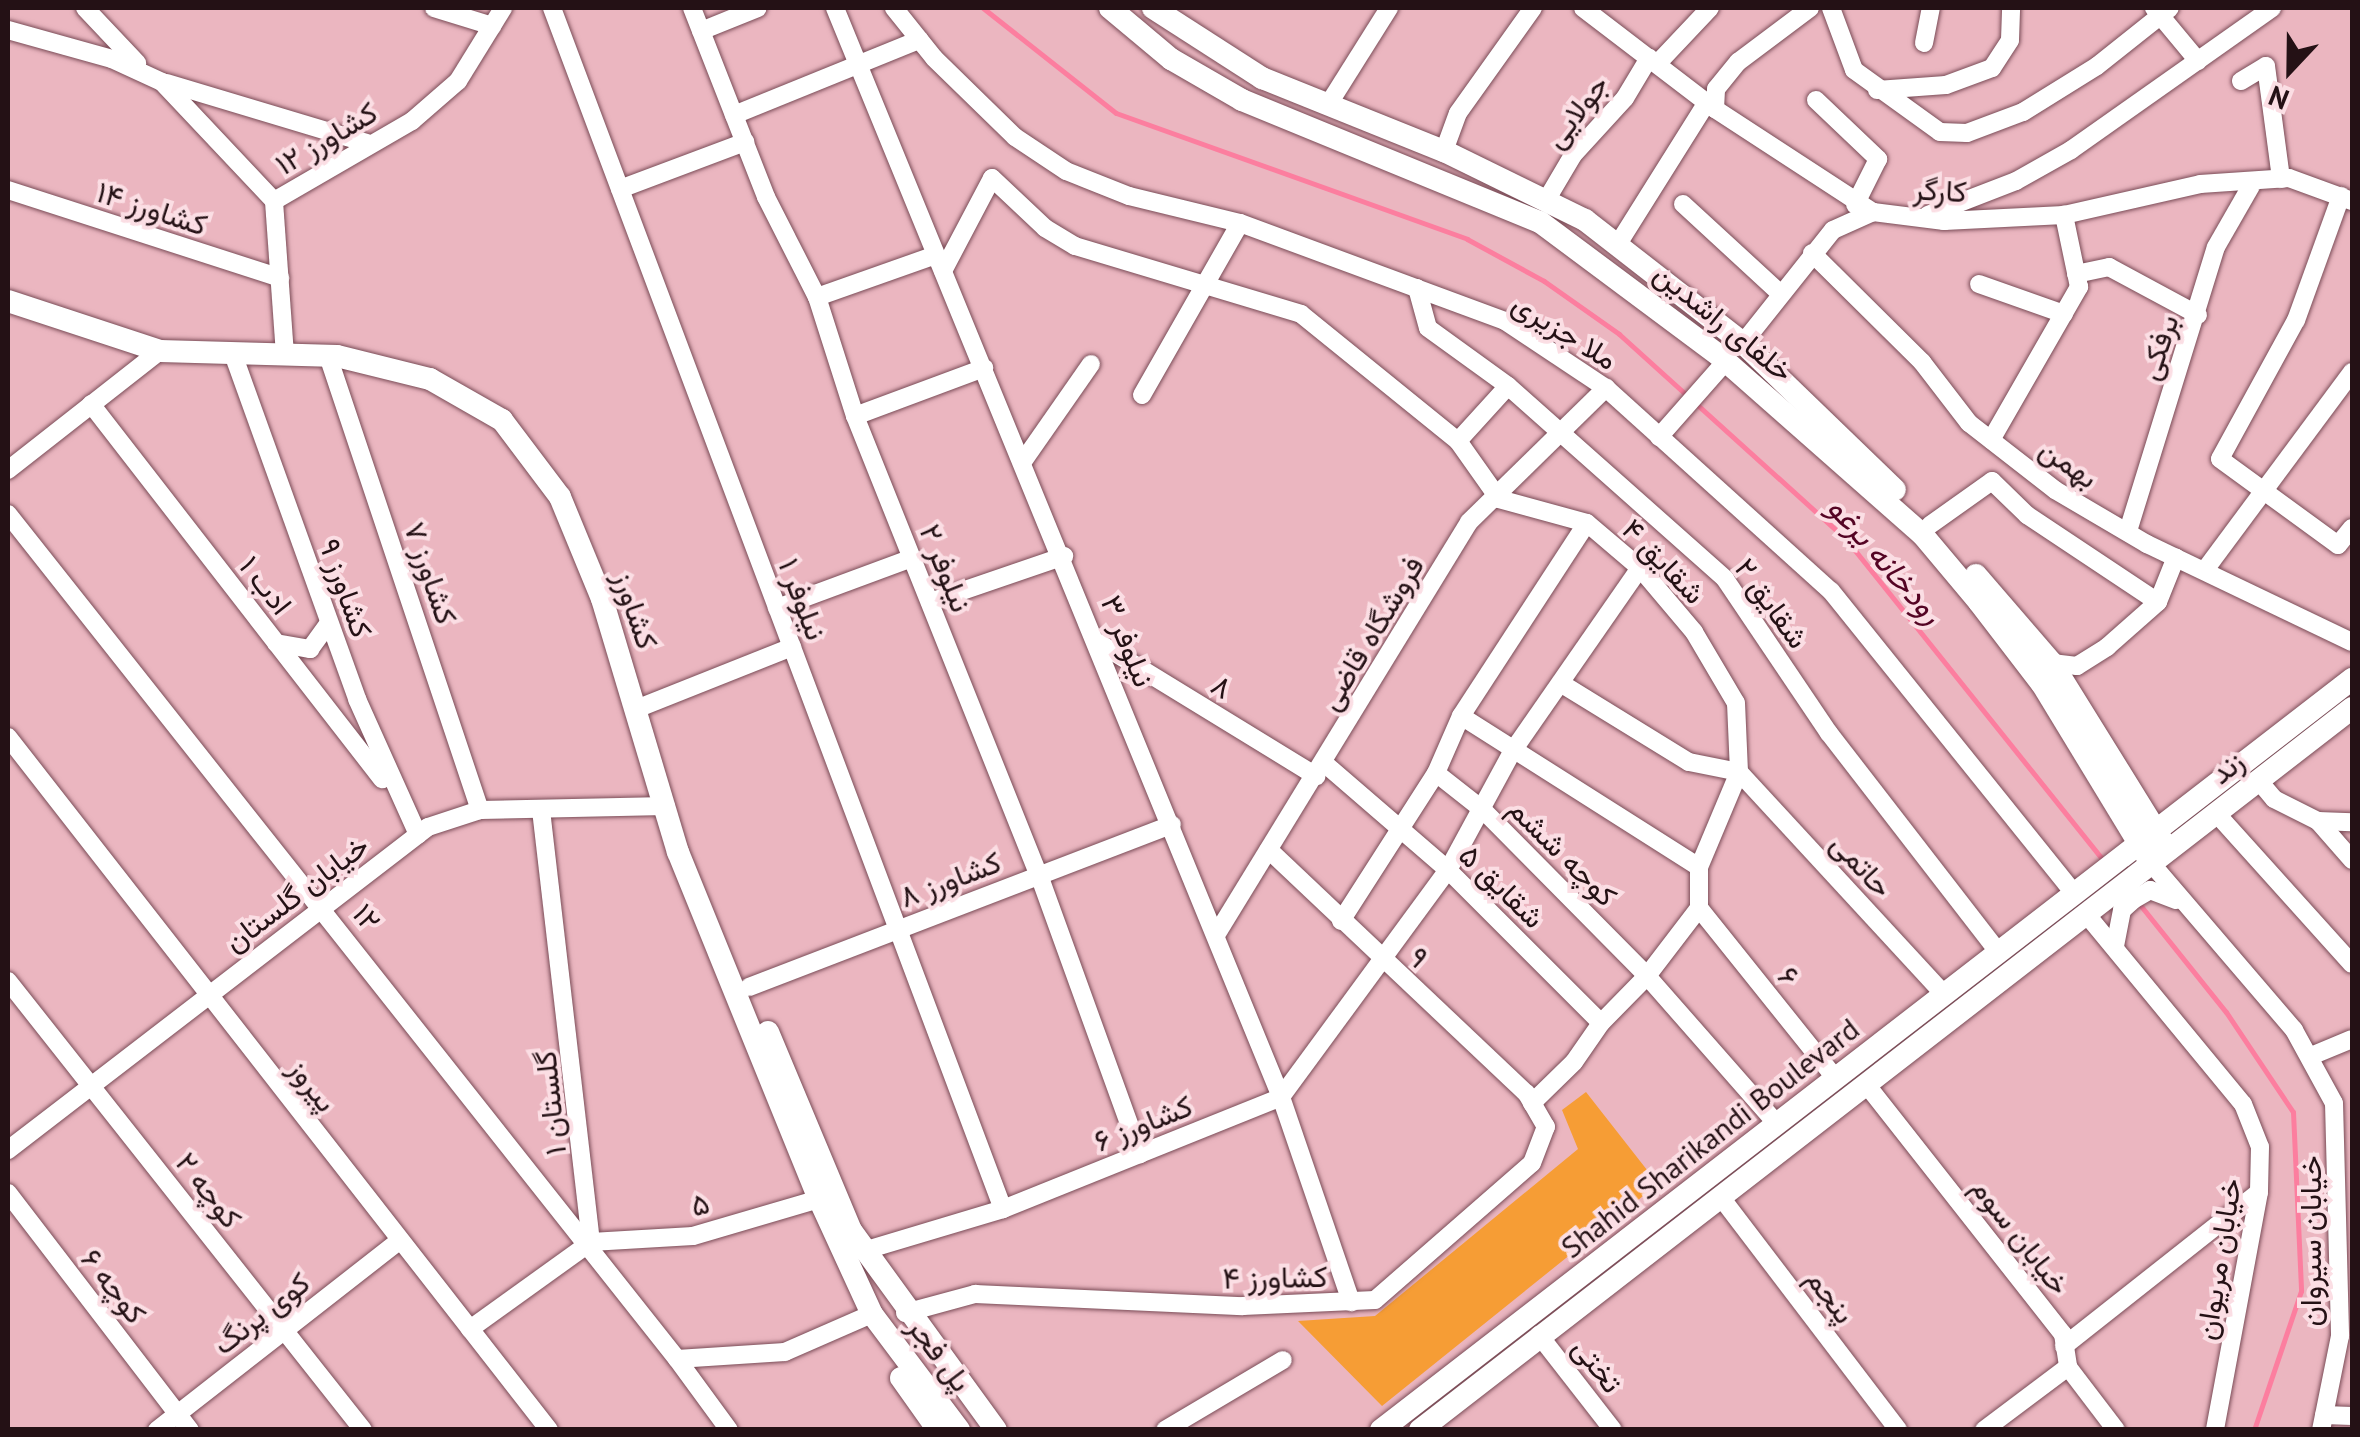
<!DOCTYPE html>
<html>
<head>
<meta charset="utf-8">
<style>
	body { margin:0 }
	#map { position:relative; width:2360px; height:1437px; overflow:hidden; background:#ebb6c0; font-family:"PT Sans",Vazirmatn,sans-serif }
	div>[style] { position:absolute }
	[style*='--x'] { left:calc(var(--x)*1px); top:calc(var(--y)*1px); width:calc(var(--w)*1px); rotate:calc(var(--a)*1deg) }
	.green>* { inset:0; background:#f69d35 }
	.stream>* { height:5px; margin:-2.5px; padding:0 2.5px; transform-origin:2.5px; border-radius:2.5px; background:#fc7e9f }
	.roads { filter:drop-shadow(0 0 2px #7a4c57) drop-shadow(0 0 2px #7a4c57) }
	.minor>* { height:18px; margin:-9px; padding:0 9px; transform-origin:9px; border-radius:9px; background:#fff }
	.major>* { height:22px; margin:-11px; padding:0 11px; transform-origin:11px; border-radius:11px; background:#fff }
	span { translate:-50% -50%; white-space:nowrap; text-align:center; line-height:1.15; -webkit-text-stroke:8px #fbdee4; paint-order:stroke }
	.street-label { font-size:30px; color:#241115 }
	.water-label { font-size:32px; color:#540424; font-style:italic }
	.frame { position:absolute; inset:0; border:10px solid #241115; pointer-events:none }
	.north { position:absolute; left:2240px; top:20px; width:100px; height:100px; -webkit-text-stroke:8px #fbdee4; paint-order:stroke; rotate:202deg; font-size:28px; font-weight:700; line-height:40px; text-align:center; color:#241115 }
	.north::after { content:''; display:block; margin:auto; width:35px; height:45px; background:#241115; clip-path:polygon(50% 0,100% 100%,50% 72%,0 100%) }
</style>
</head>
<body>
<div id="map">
	<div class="green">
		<i style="clip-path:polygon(1586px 1092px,1658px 1184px,1382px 1406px,1298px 1321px,1375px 1316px,1578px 1149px,1562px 1110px)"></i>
	</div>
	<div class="stream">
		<i style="--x:983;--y:8;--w:169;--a:38.3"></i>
		<i style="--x:1116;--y:113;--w:373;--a:19.7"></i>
		<i style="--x:1467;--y:239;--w:88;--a:28.6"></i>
		<i style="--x:1544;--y:281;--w:92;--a:35.2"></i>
		<i style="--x:1619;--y:334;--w:304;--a:42.1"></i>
		<i style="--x:1845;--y:538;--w:415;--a:51.3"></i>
		<i style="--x:2137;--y:901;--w:142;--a:51.3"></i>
		<i style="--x:2226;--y:1012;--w:120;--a:56.2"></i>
		<i style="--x:2293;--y:1112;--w:179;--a:87.4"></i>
		<i style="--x:2301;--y:1291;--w:147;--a:108.7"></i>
	</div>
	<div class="roads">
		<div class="minor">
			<i style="--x:85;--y:8;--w:76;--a:46.6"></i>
			<i style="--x:434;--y:8;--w:61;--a:17.2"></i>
			<i style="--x:552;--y:8;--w:1283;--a:69.42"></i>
			<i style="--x:692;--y:8;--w:203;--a:68.6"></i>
			<i style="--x:766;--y:197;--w:112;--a:63"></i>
			<i style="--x:817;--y:297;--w:125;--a:72.3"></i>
			<i style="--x:855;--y:416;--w:495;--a:68.2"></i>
			<i style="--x:1039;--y:875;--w:297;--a:70.1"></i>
			<i style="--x:835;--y:8;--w:1177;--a:67.73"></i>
			<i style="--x:1281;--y:1097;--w:217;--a:71.1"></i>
			<i style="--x:894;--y:8;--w:64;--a:51.3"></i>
			<i style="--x:934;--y:58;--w:113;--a:44.3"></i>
			<i style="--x:1015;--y:137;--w:61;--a:33.7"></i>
			<i style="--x:1066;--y:171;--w:68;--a:21.6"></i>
			<i style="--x:1129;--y:196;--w:114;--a:13.7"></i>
			<i style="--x:1240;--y:223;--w:283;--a:20.3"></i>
			<i style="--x:1505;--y:321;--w:121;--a:33.6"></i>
			<i style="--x:1606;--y:388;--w:303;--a:42.1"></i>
			<i style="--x:1831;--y:591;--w:389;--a:51.2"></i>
			<i style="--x:1583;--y:8;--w:166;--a:37.4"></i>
			<i style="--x:1715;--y:109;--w:189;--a:33.1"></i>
			<i style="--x:1873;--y:212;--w:72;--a:7.2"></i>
			<i style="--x:1944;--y:221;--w:120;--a:-2.9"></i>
			<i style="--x:2064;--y:215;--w:139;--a:-12.8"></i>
			<i style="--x:2200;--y:184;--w:89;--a:-3.9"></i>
			<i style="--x:2289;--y:178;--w:67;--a:20.1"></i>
			<i style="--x:1831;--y:8;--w:66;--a:69.6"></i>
			<i style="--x:1854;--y:70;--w:106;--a:35.8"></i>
			<i style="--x:1940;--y:132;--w:27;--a:2"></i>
			<i style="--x:1967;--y:133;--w:60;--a:-20.6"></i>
			<i style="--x:2023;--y:112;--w:87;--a:-31.9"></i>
			<i style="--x:2097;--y:66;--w:93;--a:-38.5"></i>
			<i style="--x:2154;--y:8;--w:69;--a:50.3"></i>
			<i style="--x:8;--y:30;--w:108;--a:15.6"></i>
			<i style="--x:112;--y:59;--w:55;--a:24.7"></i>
			<i style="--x:162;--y:82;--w:163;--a:46.7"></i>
			<i style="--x:701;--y:31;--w:61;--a:-22"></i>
			<i style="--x:1924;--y:43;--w:36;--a:-79"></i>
			<i style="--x:1657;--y:64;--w:77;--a:-46.6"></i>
			<i style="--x:2241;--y:81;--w:29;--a:-31"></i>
			<i style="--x:2266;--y:66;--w:114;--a:82.4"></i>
			<i style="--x:167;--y:83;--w:209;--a:16.7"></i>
			<i style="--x:1877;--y:90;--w:69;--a:-4.1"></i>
			<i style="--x:1946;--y:85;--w:49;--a:-20.3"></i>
			<i style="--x:1992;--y:68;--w:33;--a:-57"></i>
			<i style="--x:2010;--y:40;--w:32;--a:-88"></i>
			<i style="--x:1816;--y:100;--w:86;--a:43.6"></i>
			<i style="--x:1878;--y:159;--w:51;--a:116.6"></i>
			<i style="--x:1328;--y:105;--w:115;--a:-57.8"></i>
			<i style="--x:1715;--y:109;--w:20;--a:-87"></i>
			<i style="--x:1716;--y:89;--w:35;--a:-51"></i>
			<i style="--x:1738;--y:62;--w:90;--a:-36.9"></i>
			<i style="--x:734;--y:115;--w:200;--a:-22.1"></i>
			<i style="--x:1444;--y:151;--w:40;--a:-69.8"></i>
			<i style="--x:1458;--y:113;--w:129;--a:-54.5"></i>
			<i style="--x:620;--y:189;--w:134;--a:-20.6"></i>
			<i style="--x:8;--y:190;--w:286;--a:17.9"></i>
			<i style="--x:2341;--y:196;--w:132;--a:109.9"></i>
			<i style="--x:2296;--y:320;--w:158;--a:118.7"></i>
			<i style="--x:2220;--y:459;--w:146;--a:36.1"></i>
			<i style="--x:2338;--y:545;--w:22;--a:-51"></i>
			<i style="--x:1547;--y:199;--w:51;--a:-59.4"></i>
			<i style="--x:1573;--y:155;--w:77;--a:-47.6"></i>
			<i style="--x:1625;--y:98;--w:47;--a:-59"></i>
			<i style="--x:1683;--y:204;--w:133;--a:42.6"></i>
			<i style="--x:1928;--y:215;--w:94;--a:-21.1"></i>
			<i style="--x:2016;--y:181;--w:63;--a:-29.4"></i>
			<i style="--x:2071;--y:150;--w:246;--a:-35.2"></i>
			<i style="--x:1618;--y:244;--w:168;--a:-57.9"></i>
			<i style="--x:1812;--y:253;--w:155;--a:44.7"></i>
			<i style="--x:1922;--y:362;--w:77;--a:52.4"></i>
			<i style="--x:1969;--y:423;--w:109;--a:37.9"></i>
			<i style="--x:2055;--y:490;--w:107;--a:30.4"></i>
			<i style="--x:2147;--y:544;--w:227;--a:25.6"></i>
			<i style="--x:943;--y:271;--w:105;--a:-62.2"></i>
			<i style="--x:992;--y:178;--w:73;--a:43.3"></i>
			<i style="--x:1045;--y:228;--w:35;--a:31"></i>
			<i style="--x:1075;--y:246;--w:236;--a:16.7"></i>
			<i style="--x:1301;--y:314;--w:202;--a:39"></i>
			<i style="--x:1458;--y:441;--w:71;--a:54.7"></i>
			<i style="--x:1499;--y:499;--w:91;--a:15.3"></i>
			<i style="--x:1587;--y:523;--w:70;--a:40.3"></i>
			<i style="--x:1640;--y:568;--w:84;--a:49.8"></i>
			<i style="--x:1694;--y:632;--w:82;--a:59.4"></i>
			<i style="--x:1736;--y:703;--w:69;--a:87.5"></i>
			<i style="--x:1739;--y:772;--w:103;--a:112.8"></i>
			<i style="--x:1699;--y:867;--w:41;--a:90"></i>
			<i style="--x:2076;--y:274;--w:34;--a:-12"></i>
			<i style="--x:2109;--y:267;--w:101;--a:28.3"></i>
			<i style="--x:1979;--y:284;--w:90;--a:19.4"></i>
			<i style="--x:1417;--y:288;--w:41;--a:74.6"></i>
			<i style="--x:1428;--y:328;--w:99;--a:35.9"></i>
			<i style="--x:1508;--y:386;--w:290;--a:41.6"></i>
			<i style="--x:1725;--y:579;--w:186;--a:56"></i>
			<i style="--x:1829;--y:733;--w:278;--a:52.3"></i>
			<i style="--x:817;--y:297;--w:123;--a:-19.5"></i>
			<i style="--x:1743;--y:343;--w:144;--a:-51.5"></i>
			<i style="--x:1833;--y:230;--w:44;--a:-24.2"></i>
			<i style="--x:233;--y:354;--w:367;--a:70.2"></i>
			<i style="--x:357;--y:699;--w:149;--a:65.8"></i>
			<i style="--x:285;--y:355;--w:154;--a:-94.1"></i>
			<i style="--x:274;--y:201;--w:160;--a:-30.1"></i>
			<i style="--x:412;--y:121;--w:61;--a:-41"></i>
			<i style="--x:458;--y:81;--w:86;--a:-58.3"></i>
			<i style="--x:328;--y:356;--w:479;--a:71.5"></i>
			<i style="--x:1142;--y:395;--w:198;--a:-60.3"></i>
			<i style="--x:91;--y:404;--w:475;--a:52.2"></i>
			<i style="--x:855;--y:416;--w:138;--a:-20.4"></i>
			<i style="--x:1659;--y:437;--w:101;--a:-48.6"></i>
			<i style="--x:1991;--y:440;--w:177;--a:-60.1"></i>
			<i style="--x:2079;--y:287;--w:74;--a:-101.8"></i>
			<i style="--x:1458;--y:441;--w:74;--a:-47.7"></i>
			<i style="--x:1024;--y:460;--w:117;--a:-55.1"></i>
			<i style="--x:8;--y:470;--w:193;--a:-38.1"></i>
			<i style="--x:8;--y:514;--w:1078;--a:51.63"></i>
			<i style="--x:1930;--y:525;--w:76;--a:-35.4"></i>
			<i style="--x:1992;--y:481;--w:49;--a:44.2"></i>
			<i style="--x:2027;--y:515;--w:157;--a:33.6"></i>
			<i style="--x:2128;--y:531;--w:297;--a:-72.8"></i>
			<i style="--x:2216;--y:247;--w:70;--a:-60.2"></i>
			<i style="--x:2205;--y:570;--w:247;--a:-53.4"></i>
			<i style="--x:930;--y:602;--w:142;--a:-18.9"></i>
			<i style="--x:777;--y:608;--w:144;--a:-20.3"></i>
			<i style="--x:276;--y:643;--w:35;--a:10"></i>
			<i style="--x:310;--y:649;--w:32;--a:-54"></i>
			<i style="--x:1099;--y:643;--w:255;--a:31.5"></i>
			<i style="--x:2052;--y:663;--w:25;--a:7"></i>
			<i style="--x:2077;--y:666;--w:36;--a:-32"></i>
			<i style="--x:2107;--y:647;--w:68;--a:-41.4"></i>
			<i style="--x:2158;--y:602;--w:48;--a:-68.2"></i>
			<i style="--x:1562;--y:684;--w:149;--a:31.6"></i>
			<i style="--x:1689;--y:762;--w:51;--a:11.3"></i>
			<i style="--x:1739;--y:772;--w:304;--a:47.3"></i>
			<i style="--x:636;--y:709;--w:168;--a:-21.7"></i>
			<i style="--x:1461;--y:716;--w:282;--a:32.4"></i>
			<i style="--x:8;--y:737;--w:879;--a:52.02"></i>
			<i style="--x:1324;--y:763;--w:164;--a:40.8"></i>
			<i style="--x:1448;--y:870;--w:216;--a:45"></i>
			<i style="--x:1601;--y:1023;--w:47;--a:124.7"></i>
			<i style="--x:1574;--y:1062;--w:59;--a:135.7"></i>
			<i style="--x:1436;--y:773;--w:60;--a:38.2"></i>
			<i style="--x:1483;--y:810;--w:233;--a:45.3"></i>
			<i style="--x:1647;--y:976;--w:197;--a:48.7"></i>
			<i style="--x:2259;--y:781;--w:23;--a:50"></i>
			<i style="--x:2274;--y:799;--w:49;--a:26.6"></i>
			<i style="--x:2318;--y:821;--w:34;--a:2"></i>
			<i style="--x:2216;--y:813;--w:203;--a:48"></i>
			<i style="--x:2318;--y:821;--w:52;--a:48.9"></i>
			<i style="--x:2151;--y:863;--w:220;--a:49.4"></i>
			<i style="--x:2294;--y:1030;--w:83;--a:61.3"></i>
			<i style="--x:2334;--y:1103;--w:233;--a:88.5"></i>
			<i style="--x:2340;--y:1336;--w:96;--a:101.4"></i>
			<i style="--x:1699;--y:908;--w:219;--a:51.3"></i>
			<i style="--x:2087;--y:915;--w:245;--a:50.5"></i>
			<i style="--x:2243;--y:1104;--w:46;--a:68.4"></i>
			<i style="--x:2260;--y:1147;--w:45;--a:91.3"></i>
			<i style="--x:2259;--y:1192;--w:242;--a:100.5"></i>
			<i style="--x:1341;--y:921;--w:176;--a:-57.3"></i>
			<i style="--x:1436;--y:773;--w:62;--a:-66.3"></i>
			<i style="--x:1461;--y:716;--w:230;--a:-56.9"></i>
			<i style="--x:1216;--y:935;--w:484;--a:-58.5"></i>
			<i style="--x:1469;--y:522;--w:192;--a:-44.4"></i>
			<i style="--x:2115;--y:946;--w:37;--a:-79"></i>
			<i style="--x:2122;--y:910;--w:15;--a:-42"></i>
			<i style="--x:2133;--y:900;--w:20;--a:-30"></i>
			<i style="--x:2150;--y:890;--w:28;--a:21"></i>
			<i style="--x:8;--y:981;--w:572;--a:51.67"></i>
			<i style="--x:749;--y:987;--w:453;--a:-21"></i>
			<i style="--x:1601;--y:1023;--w:66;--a:-45.6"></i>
			<i style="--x:1647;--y:976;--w:86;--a:-52.6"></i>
			<i style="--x:2311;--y:1056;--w:44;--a:-22.5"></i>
			<i style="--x:1866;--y:1084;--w:318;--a:51.8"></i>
			<i style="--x:2063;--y:1334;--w:33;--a:81"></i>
			<i style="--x:2068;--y:1367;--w:79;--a:52.7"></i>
			<i style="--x:8;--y:1150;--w:530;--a:-37.56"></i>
			<i style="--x:428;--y:827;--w:55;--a:-18.1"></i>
			<i style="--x:480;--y:810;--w:186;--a:-1.2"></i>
			<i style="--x:8;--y:1193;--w:299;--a:52.5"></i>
			<i style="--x:1720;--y:1196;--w:294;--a:52.7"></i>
			<i style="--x:591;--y:1242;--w:102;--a:-3.4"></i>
			<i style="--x:693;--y:1236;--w:131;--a:-16.4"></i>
			<i style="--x:863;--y:1251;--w:146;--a:-16.7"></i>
			<i style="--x:1003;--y:1209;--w:300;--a:-21.9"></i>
			<i style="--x:1281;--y:1097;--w:282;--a:-53.7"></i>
			<i style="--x:1448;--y:870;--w:134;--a:-61.5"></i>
			<i style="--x:1512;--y:752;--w:224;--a:-55.2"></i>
			<i style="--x:905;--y:1313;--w:73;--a:-15.2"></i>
			<i style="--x:975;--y:1294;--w:268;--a:2.6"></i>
			<i style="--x:1243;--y:1306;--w:132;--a:-2.6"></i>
			<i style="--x:1375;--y:1300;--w:208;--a:-41.1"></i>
			<i style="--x:1532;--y:1163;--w:39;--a:-69"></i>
			<i style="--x:1546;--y:1127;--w:39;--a:-120"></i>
			<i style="--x:1526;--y:1093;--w:354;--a:-136.6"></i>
			<i style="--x:470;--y:1329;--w:149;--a:-35.7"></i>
			<i style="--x:591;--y:1242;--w:435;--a:-96.6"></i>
			<i style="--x:1539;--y:1335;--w:120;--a:52.1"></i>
			<i style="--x:2064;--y:1346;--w:248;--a:-38.3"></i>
			<i style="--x:2324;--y:1415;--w:28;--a:2"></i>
			<i style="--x:157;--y:1430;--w:308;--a:-38"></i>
			<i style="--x:729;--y:1430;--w:88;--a:-126.2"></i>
			<i style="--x:677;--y:1359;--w:108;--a:-3.7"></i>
			<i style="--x:785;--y:1352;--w:95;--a:-23.6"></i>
			<i style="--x:1165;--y:1430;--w:137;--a:-30.7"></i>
			<i style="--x:1984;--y:1430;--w:105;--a:-36.9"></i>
		</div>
		<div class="major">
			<i style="--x:1110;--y:8;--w:80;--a:39.9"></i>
			<i style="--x:1171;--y:59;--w:82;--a:30"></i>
			<i style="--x:1242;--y:100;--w:322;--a:22.3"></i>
			<i style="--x:1540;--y:222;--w:226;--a:36.7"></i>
			<i style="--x:1721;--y:357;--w:268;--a:41.4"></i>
			<i style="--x:1922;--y:534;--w:89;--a:50"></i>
			<i style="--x:1979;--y:602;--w:103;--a:52.5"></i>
			<i style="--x:2042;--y:684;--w:210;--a:58.7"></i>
			<i style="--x:1153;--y:8;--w:130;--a:32.7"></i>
			<i style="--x:1262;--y:78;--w:196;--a:21.9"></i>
			<i style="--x:1444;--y:151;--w:157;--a:26.1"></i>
			<i style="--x:1585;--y:220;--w:200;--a:37.9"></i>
			<i style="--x:1743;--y:343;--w:211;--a:44"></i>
			<i style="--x:8;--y:301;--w:160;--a:18.2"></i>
			<i style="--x:160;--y:351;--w:177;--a:1.6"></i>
			<i style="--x:337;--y:356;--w:96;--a:13.9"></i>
			<i style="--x:430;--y:379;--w:83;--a:29.7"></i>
			<i style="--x:502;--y:420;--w:96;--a:53"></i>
			<i style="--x:560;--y:497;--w:110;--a:67.6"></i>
			<i style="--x:602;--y:599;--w:264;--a:73.3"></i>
			<i style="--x:678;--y:852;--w:375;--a:67.9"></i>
			<i style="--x:819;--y:1199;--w:127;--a:65.3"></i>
			<i style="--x:872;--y:1314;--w:145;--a:53.1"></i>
			<i style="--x:1976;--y:575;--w:116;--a:49.2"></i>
			<i style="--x:2052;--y:663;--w:220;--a:58.2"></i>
			<i style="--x:768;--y:1032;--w:223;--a:67.3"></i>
			<i style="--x:850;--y:1229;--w:248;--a:54"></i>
			<i style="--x:901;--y:1378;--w:64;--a:54.6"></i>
			<i style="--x:1381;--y:1430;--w:1228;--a:-37.72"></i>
			<i style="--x:1420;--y:1430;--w:1179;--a:-37.76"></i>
		</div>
	</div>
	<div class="street-label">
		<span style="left:1576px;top:111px;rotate:-52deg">جولایی</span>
		<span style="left:326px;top:138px;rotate:-31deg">کشاورز ۱۲</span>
		<span style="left:1940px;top:190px;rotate:3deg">کارگر</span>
		<span style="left:152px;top:208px;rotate:18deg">کشاورز ۱۴</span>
		<span style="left:1724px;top:322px;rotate:39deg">خلفای راشدین</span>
		<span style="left:1565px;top:331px;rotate:32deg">ملا جزیری</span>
		<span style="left:2158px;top:347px;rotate:-71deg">برفکی</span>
		<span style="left:2069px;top:463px;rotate:35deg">بهمن</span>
		<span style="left:1664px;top:561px;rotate:46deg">شقایق ۴</span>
		<span style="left:946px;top:568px;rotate:68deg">نیلوفر ۲</span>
		<span style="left:431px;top:573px;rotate:71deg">کشاورز ۷</span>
		<span style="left:266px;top:585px;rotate:52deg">ادب ۱</span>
		<span style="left:346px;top:588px;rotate:70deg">کشاورز ۹</span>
		<span style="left:803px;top:599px;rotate:69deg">نیلوفر ۱</span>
		<span style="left:1772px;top:603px;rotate:54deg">شقایق ۲</span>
		<span style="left:636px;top:610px;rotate:71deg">کشاورز</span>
		<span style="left:1371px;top:633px;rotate:-59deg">فروشگاه قاضی</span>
		<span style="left:1128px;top:641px;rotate:68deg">نیلوفر ۳</span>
		<span style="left:1222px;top:686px;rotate:32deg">۸</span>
		<span style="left:2227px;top:767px;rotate:-38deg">زند</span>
		<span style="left:1563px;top:852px;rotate:45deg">کوچه ششم</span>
		<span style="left:1862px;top:865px;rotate:47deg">حاتمی</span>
		<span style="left:950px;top:879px;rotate:-21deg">کشاورز ۸</span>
		<span style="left:1502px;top:886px;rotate:44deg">شقایق ۵</span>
		<span style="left:296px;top:893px;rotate:-37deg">خیابان گلستان</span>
		<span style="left:367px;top:917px;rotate:51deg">۱۲</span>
		<span style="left:1419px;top:957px;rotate:43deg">۹</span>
		<span style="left:1789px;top:976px;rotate:51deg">۶</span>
		<span style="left:313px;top:1085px;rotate:52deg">پیروز</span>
		<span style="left:550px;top:1103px;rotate:-96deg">گلستان ۱</span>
		<span style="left:1143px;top:1123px;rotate:-22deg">کشاورز ۶</span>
		<span style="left:1710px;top:1138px;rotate:-38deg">Shahid Sharikandi Boulevard</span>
		<span style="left:209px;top:1190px;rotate:52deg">کوچه ۲</span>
		<span style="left:700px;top:1204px;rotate:-14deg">۵</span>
		<span style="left:2021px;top:1236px;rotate:52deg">خیابان سوم</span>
		<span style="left:2310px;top:1241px;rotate:-90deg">خیابان سیروان</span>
		<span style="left:2218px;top:1259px;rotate:-81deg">خیابان مریوان</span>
		<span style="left:1275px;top:1277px;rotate:-1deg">کشاورز ۴</span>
		<span style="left:114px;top:1286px;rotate:52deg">کوچه ۶</span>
		<span style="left:1831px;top:1296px;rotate:53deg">پنجم</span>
		<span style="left:261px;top:1313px;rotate:-38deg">کوی پرنگ</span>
		<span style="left:940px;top:1354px;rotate:53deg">پل فجر</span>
		<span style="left:1598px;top:1365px;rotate:52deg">تختی</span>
	</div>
	<div class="water-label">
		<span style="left:1886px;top:560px;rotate:49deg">رودخانه یرغو</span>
	</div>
	<div class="frame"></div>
	<div class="north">N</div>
</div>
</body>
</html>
